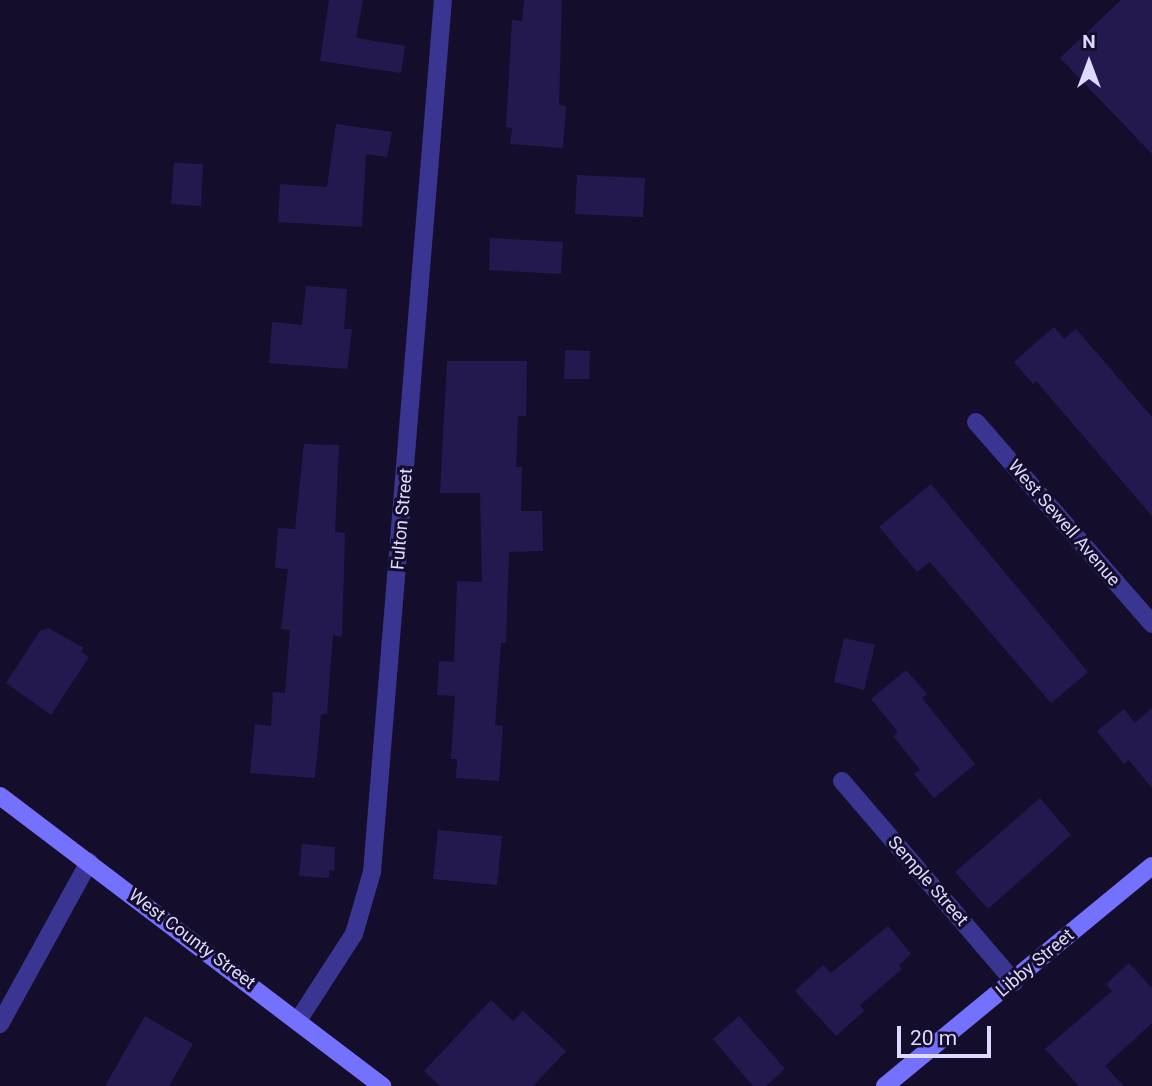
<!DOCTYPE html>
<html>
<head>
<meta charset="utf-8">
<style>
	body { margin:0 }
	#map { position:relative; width:1152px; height:1086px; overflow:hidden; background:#140e2c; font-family:Roboto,sans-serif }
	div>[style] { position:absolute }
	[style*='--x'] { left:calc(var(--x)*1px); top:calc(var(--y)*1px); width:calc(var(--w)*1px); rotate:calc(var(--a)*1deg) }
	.building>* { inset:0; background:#24194f }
	.street>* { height:18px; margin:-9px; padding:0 9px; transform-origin:9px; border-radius:9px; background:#393590 }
	.secondary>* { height:18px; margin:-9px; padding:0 9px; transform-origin:9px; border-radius:9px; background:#7571ff }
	span { translate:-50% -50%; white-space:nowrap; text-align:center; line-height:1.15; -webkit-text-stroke:6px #140e2c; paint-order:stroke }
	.street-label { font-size:18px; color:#dedaff }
	.north { position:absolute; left:1054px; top:28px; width:70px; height:70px; -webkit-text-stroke:5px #140e2c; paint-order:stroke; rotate:0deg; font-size:19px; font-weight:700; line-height:28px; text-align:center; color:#dedaff }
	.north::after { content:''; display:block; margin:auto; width:24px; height:32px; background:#dedaff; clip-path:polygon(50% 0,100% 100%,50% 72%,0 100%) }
	.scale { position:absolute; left:897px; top:1026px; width:94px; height:32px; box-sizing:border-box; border:4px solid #dedaff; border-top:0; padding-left:9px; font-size:21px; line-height:24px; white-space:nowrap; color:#dedaff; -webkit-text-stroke:5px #140e2c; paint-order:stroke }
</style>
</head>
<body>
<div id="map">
	<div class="building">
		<i style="clip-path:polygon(329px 0,363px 0,356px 38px,405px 46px,401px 73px,320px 61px)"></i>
		<i style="clip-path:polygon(524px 0,562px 0,559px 105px,566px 106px,563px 148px,510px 144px,512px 128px,506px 127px,512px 20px,522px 21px)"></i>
		<i style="clip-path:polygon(1121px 0,1152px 0,1152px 154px,1060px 58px)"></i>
		<i style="clip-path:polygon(336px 124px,392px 132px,387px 157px,366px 154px,362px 227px,278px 222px,280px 184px,327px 187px)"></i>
		<i style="clip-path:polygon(174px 163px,203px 164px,201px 206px,171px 204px)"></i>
		<i style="clip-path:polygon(577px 175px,645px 178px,643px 217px,575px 214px)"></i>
		<i style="clip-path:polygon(490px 238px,563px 242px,561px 274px,489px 270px)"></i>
		<i style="clip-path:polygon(306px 286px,347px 289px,344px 329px,352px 329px,347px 369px,269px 363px,272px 322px,302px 325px)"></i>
		<i style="clip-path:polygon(1054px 327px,1064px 339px,1076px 329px,1152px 417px,1152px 516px,1036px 381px,1033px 384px,1014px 362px)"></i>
		<i style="clip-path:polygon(565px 350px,590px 351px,589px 379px,564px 379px)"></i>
		<i style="clip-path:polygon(447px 361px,527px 361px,526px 416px,518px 416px,516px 467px,522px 467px,521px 511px,542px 511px,543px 551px,509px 552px,506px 643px,501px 643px,495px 725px,503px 726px,499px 781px,456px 778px,457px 759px,451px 759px,455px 696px,437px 695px,439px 661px,454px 662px,457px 581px,482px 582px,480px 493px,440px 493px)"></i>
		<i style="clip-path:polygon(304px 444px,339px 445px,335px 532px,345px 533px,342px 637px,333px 635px,327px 714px,321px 714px,315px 778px,250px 773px,255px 724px,271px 726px,273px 692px,285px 693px,290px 630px,281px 629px,288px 569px,275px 568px,277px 541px,278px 528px,295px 529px)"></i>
		<i style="clip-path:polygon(931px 484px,1088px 672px,1051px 703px,930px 562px,917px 572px,879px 527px)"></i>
		<i style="clip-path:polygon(48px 628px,84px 648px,81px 652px,89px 657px,51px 715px,6px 683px,40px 631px)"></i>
		<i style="clip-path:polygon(844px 638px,875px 645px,864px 690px,834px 682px)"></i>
		<i style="clip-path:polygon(906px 670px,927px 694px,922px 698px,975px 764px,934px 798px,914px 774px,920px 770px,893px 736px,898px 732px,871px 699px)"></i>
		<i style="clip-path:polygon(1152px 708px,1152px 788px,1129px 760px,1124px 764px,1097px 731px,1124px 709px,1135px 723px)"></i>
		<i style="clip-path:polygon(1040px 798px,1071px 835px,988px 909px,955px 872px)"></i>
		<i style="clip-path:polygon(438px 830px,502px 836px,497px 885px,433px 879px)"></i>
		<i style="clip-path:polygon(302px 844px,335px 847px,334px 871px,329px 870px,329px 878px,299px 876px)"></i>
		<i style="clip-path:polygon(888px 926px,911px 954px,899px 965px,902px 969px,860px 1005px,864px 1011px,836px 1036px,795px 991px,823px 965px,831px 973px)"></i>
		<i style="clip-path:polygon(1129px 963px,1152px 988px,1152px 1023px,1105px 1066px,1124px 1086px,1079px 1086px,1045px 1049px,1112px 991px,1106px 984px)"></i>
		<i style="clip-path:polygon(491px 1000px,513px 1021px,523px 1011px,566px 1051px,533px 1086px,440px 1086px,424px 1071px)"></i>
		<i style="clip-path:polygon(145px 1016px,193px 1044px,169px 1086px,105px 1086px)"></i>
		<i style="clip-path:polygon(739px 1016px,785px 1069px,766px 1086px,753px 1086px,713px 1039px)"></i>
	</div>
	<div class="street">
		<i style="--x:976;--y:422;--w:268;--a:48.9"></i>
		<i style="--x:842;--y:781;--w:265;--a:49.4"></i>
		<i style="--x:299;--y:1019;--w:101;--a:-57.1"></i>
		<i style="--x:354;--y:934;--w:65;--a:-73.8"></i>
		<i style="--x:372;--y:872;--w:875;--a:-85.35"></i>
		<i style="--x:0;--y:1024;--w:185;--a:-61.2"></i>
	</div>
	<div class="secondary">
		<i style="--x:0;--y:796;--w:480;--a:37.2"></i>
		<i style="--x:885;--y:1086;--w:346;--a:-39.5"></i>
	</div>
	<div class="street-label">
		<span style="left:402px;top:519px;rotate:-85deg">Fulton Street</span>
		<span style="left:1064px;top:523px;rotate:49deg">West Sewell Avenue</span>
		<span style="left:928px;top:881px;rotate:49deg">Semple Street</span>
		<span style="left:192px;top:939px;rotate:37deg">West County Street</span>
		<span style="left:1035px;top:963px;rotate:-40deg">Libby Street</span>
	</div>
	<div class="north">N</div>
	<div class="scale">20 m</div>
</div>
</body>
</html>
